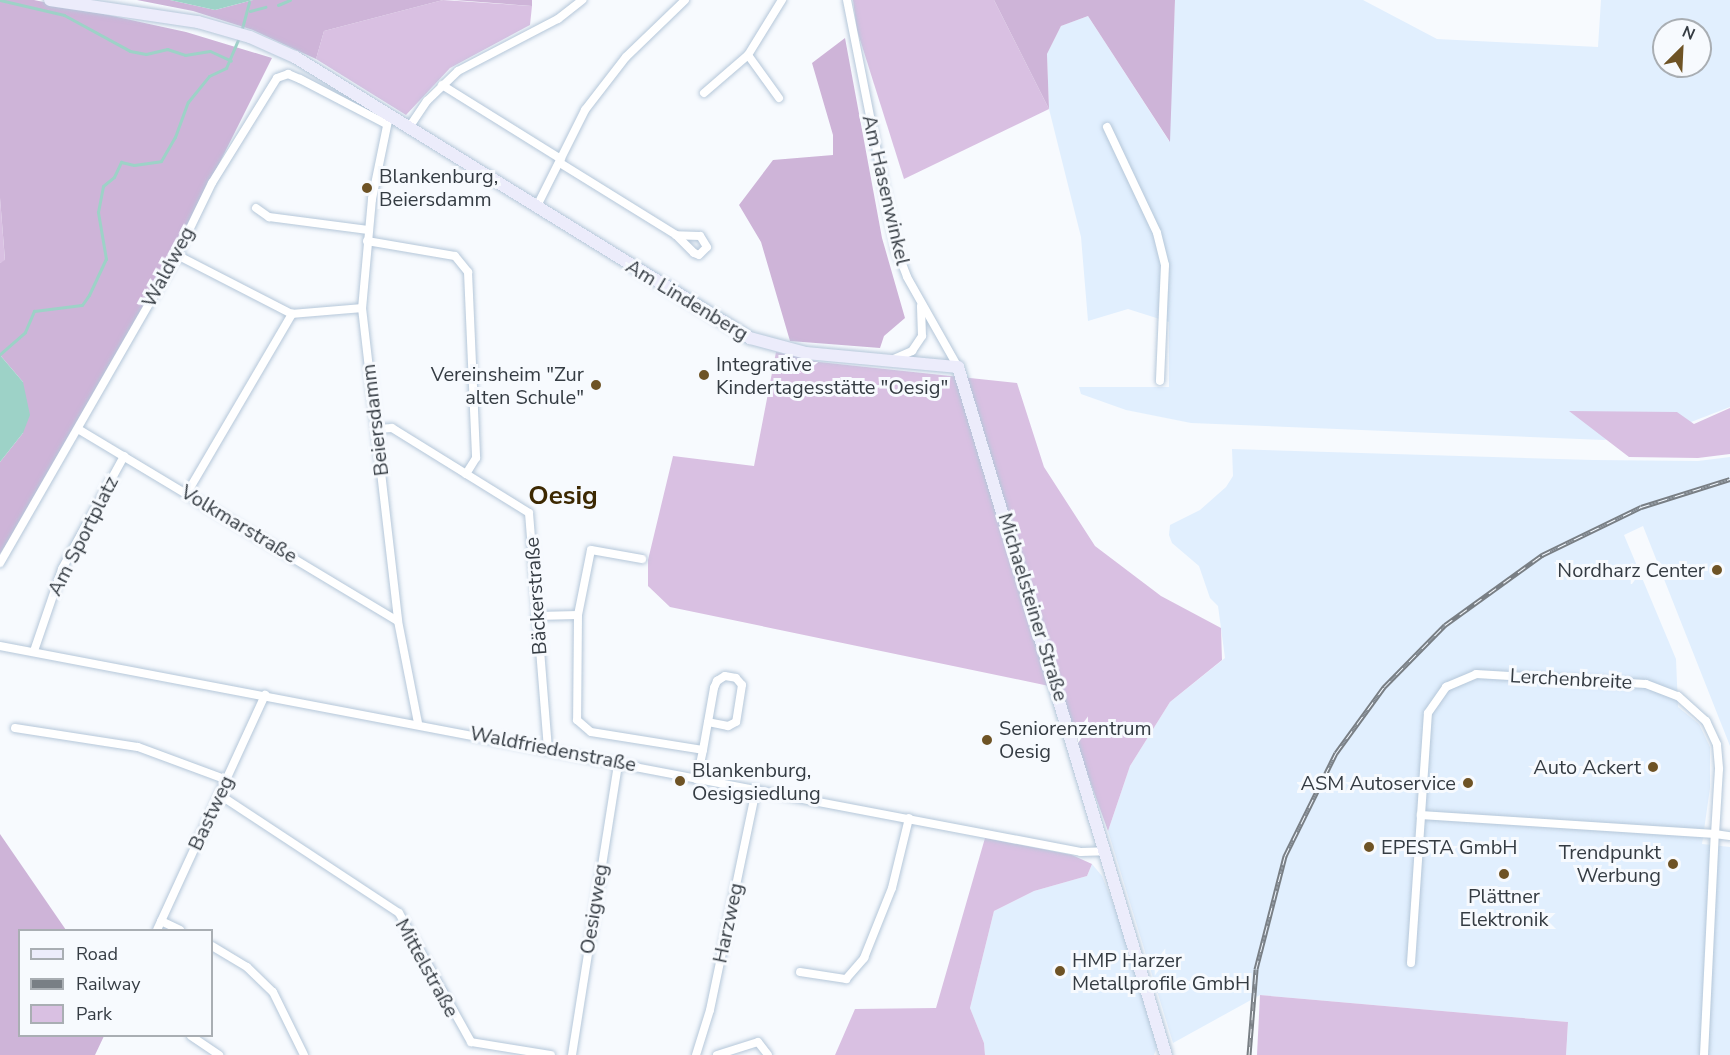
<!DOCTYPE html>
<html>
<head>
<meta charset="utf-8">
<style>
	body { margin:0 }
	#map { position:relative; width:1730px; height:1055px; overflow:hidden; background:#f7fafe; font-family:"Nunito Sans",sans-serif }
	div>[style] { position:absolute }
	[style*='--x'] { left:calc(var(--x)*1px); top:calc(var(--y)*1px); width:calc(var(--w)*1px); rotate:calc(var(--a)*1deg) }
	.built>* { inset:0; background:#e1effe }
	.green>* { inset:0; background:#d9c0e2 }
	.forest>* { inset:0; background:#ceb4d8 }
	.water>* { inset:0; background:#9dd2c7 }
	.stream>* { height:3px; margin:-1.5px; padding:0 1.5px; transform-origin:1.5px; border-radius:1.5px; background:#9dd2c7 }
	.roads { filter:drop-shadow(0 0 2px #b5c7d9) drop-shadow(0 0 2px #b5c7d9) }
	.street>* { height:8px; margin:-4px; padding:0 4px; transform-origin:4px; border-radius:4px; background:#fff }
	.secondary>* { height:12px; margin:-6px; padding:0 6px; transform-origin:6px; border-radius:6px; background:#ececfb }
	.rail>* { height:5px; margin-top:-2.5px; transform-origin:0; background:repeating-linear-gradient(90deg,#f7fafe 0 9px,#797f85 0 18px); box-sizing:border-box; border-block:2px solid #797f85 }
	.dots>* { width:16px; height:16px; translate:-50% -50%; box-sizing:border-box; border:3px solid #f7fafe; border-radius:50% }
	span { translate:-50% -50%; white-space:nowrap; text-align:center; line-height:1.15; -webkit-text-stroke:6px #f7fafe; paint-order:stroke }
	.poi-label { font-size:20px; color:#353c43 }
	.left { translate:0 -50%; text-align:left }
	.right { translate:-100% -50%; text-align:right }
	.street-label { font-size:20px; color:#353c43 }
	.district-label { font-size:26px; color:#3c2801; font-weight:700 }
	.legend { position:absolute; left:18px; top:929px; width:195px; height:108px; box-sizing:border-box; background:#f7fafe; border:2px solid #a9aeb3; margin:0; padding:8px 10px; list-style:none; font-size:18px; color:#353c43 }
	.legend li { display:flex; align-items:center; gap:12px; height:30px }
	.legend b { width:30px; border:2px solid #a9aeb3 }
	.north { position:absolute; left:1652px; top:18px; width:60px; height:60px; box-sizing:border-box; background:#f7fafe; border:2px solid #a9aeb3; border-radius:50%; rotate:24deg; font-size:16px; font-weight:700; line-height:24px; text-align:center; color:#353c43 }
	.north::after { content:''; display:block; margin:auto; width:21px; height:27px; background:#6e5325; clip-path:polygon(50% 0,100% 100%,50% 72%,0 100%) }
</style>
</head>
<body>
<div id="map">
	<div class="built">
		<i style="clip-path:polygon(evenodd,1175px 0,1363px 0,1437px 39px,1598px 47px,1601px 0,1730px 0,1730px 407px,1665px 432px,1604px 440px,1191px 423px,1126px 410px,1081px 394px,1079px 387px,1169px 387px,1169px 322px,1128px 309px,1088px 321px,1081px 237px,1049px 109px,1047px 54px,1061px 26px,1088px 16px,1169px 141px,1175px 0,1664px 30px,1700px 30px,1700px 66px,1664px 66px,1664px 30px)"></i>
		<i style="clip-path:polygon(1232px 449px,1593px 460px,1698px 461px,1730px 457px,1730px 746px,1643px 526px,1624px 535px,1676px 659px,1678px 707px,1699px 724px,1710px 747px,1710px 788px,1702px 844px,1730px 847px,1730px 1055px,1566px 1055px,1568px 1022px,1260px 995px,1173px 1043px,1108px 831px,1130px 766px,1170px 702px,1225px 658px,1218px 606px,1210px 598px,1199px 566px,1172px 543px,1169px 535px,1170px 525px,1200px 510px,1226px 487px,1233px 476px)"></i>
		<i style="clip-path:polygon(1092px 864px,1102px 876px,1117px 913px,1157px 1047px,1154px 1055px,985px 1055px,984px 1043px,970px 1008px,994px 911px,1034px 891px,1087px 876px)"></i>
	</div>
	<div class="green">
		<i style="clip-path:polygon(443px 0,532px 6px,530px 25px,450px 68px,406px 115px,316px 59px,324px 31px)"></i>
		<i style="clip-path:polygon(853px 0,994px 0,1049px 109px,904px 179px,857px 30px)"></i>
		<i style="clip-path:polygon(0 198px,5px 261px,0 263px)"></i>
		<i style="clip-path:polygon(776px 352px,819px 362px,1017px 383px,1044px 467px,1095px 546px,1161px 596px,1221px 628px,1222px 660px,1170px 702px,1130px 766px,1108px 831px,1059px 695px,1049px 686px,670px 607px,648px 586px,648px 560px,673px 456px,754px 466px)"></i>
		<i style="clip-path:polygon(1730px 408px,1730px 454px,1698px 458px,1629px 457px,1569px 411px,1677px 412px,1694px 424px)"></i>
		<i style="clip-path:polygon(985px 838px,1072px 855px,1092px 864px,1087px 876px,1034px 891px,994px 911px,970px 1008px,984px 1043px,985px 1055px,835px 1055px,855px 1009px,936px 1008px)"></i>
		<i style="clip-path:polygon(1260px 995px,1568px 1022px,1566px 1055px,1257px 1055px)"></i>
	</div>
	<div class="forest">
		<i style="clip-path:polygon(0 0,34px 0,108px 15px,186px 32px,272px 58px,162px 278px,40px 492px,0 554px,0 462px,23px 433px,23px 382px,0 355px,0 263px,5px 260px,0 198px)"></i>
		<i style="clip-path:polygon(137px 0,170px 0,215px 10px,253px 0,443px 0,324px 31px,316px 59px,253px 30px,193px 11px)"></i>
		<i style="clip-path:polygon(454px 0,532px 0,532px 6px)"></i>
		<i style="clip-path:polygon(994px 0,1175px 0,1170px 142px,1088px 16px,1061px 26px,1047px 54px,1049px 109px)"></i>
		<i style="clip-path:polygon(845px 38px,882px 238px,905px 318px,884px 336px,880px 348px,790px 341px,761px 242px,739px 205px,773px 160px,833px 155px,833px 135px,812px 63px)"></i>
		<i style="clip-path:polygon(0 834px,66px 930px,20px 930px,20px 1036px,104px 1036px,95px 1055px,0 1055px)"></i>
	</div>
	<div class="water">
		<i style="clip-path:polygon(170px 0,253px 0,215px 10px)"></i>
		<i style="clip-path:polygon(0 355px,23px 382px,30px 415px,23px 433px,0 462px)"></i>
	</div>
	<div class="stream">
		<i style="--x:0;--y:0;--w:66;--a:13.2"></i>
		<i style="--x:64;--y:15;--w:75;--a:28.6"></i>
		<i style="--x:130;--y:51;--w:16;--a:11"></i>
		<i style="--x:146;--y:54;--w:22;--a:-13"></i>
		<i style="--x:167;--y:49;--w:19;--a:18"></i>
		<i style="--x:185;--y:55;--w:25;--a:-9"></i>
		<i style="--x:210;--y:51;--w:23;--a:25"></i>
		<i style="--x:278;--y:5;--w:13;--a:-23"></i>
		<i style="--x:250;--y:11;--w:16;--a:-15"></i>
		<i style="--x:241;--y:32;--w:31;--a:-75"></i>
		<i style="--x:0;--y:354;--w:33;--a:-41"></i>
		<i style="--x:25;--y:332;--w:23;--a:-67"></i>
		<i style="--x:34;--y:311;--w:48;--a:-7.1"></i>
		<i style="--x:82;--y:305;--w:12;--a:-55"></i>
		<i style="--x:89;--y:295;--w:40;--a:-65"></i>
		<i style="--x:106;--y:259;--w:48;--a:-99.7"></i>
		<i style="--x:98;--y:212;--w:26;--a:-79"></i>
		<i style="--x:103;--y:186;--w:14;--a:-39"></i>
		<i style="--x:114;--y:177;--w:17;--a:-65"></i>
		<i style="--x:121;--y:162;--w:13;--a:13"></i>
		<i style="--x:134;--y:165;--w:27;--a:-8"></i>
		<i style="--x:161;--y:161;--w:28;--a:-60"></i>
		<i style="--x:175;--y:137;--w:37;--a:-70"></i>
		<i style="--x:188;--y:102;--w:33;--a:-51"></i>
		<i style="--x:209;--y:76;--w:19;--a:-25"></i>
		<i style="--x:226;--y:68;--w:33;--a:-67"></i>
	</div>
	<div class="roads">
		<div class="street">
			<i style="--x:847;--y:0;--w:253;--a:78.8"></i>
			<i style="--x:896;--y:248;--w:31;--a:69"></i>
			<i style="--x:907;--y:277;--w:103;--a:60.5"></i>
			<i style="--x:442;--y:85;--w:140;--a:31.9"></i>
			<i style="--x:704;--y:93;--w:58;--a:-40.8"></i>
			<i style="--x:779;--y:98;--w:53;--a:-125.8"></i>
			<i style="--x:748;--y:55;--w:65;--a:-58.3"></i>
			<i style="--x:388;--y:121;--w:80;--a:101.6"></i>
			<i style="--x:372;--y:199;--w:109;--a:95.2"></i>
			<i style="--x:362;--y:308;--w:315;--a:83.4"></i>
			<i style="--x:398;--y:621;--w:104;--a:78.9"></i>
			<i style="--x:1107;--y:127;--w:117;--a:64.7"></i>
			<i style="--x:1157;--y:233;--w:33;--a:76"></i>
			<i style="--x:1165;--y:265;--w:116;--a:92.5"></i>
			<i style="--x:408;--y:129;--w:34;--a:-56"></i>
			<i style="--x:427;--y:101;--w:43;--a:-44.1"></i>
			<i style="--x:458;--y:71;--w:113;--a:-27.5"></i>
			<i style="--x:558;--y:19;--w:31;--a:-38"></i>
			<i style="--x:560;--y:163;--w:137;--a:31.8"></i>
			<i style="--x:676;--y:235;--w:25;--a:45"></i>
			<i style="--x:694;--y:253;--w:5;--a:22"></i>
			<i style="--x:699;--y:255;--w:11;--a:-45"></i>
			<i style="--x:707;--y:247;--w:13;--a:-122"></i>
			<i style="--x:700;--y:236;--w:24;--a:-178"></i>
			<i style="--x:256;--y:208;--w:16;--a:35"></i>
			<i style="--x:269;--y:217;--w:100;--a:7.5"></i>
			<i style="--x:536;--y:208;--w:110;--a:-63.4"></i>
			<i style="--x:585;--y:110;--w:67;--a:-52.3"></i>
			<i style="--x:626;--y:57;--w:82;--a:-44"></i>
			<i style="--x:367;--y:241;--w:89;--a:9.7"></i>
			<i style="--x:455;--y:256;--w:21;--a:51"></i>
			<i style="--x:468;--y:272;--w:186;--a:87.5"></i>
			<i style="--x:476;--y:458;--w:19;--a:122"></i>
			<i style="--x:177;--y:255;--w:129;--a:27.2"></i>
			<i style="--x:894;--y:359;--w:20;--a:-24"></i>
			<i style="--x:912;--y:351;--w:18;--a:-56"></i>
			<i style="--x:922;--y:336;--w:30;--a:-92"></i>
			<i style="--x:78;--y:429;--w:373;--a:31"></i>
			<i style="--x:377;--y:429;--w:15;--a:-4"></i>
			<i style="--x:392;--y:428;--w:161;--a:31.8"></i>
			<i style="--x:529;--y:513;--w:236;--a:85.4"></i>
			<i style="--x:187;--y:493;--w:208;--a:-59.6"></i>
			<i style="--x:292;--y:314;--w:70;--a:-4.9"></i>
			<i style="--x:0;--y:563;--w:355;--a:-60.1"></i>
			<i style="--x:177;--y:255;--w:80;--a:-64.1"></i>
			<i style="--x:212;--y:183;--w:123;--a:-58.2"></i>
			<i style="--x:277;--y:78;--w:12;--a:-20"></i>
			<i style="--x:288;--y:74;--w:13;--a:23"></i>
			<i style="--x:300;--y:79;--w:97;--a:27.6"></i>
			<i style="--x:578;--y:615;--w:105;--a:90.5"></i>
			<i style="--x:577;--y:720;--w:18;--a:41"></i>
			<i style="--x:591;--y:732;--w:113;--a:9.1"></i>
			<i style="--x:703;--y:750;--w:30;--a:102"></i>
			<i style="--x:536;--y:616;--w:42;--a:-1.4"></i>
			<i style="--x:578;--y:615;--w:66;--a:-78.7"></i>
			<i style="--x:591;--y:550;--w:52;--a:10"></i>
			<i style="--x:0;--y:646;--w:1100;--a:10.79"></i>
			<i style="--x:1081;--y:852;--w:24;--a:-2"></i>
			<i style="--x:34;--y:651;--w:87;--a:-71.1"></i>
			<i style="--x:62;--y:569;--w:129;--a:-61.2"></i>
			<i style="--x:1476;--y:674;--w:170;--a:3.4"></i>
			<i style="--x:1646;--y:684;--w:34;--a:21"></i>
			<i style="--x:1678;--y:696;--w:38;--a:42"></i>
			<i style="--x:1706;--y:721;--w:26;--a:65"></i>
			<i style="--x:1717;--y:745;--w:24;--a:85"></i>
			<i style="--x:1719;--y:769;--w:65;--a:93.5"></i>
			<i style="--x:1715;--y:834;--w:295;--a:-176.3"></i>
			<i style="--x:1421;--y:815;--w:102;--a:-86.1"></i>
			<i style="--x:1428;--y:713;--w:32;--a:-55"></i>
			<i style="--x:1446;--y:687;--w:33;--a:-23"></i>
			<i style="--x:15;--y:728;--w:124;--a:8.8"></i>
			<i style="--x:138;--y:747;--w:95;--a:20.3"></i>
			<i style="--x:703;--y:750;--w:28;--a:-80"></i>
			<i style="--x:708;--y:722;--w:35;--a:-80"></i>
			<i style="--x:714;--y:688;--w:8;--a:-67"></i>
			<i style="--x:717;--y:681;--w:9;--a:-32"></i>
			<i style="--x:725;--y:676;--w:11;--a:10"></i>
			<i style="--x:736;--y:678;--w:9;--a:49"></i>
			<i style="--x:742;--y:685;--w:37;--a:99"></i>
			<i style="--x:736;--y:722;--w:9;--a:153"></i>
			<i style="--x:728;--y:726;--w:20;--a:-169"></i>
			<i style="--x:220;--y:795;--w:214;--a:33.4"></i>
			<i style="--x:399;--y:913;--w:148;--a:60.8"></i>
			<i style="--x:471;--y:1042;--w:81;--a:9.2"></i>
			<i style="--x:161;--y:921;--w:21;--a:25"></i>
			<i style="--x:157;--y:930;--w:259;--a:-65.3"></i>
			<i style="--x:212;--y:946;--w:41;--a:31"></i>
			<i style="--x:247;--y:967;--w:36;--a:44"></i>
			<i style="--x:273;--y:992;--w:70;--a:63.8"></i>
			<i style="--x:1411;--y:963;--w:148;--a:-86.1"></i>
			<i style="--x:800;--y:972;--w:47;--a:8.7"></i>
			<i style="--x:846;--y:979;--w:28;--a:-49"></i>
			<i style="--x:864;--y:958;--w:75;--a:-68.2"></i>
			<i style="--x:892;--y:888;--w:72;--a:-76.3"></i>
			<i style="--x:191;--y:1036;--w:34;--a:34"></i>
			<i style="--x:572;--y:1055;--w:296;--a:-81"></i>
			<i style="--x:696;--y:1055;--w:47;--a:-72.7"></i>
			<i style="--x:710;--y:1010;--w:225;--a:-78.2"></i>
			<i style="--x:717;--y:1055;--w:43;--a:-17.6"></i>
			<i style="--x:758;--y:1042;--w:16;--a:52"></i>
			<i style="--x:1704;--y:1055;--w:221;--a:-87.2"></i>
			<i style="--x:1715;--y:834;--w:15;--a:8"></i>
		</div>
		<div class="secondary">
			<i style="--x:50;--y:0;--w:150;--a:8.5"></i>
			<i style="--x:198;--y:22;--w:54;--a:16.1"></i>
			<i style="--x:250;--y:37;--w:49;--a:24"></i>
			<i style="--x:295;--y:57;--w:535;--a:31.7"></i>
			<i style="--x:750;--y:338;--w:58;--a:15"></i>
			<i style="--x:806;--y:353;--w:153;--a:5.3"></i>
			<i style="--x:958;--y:367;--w:719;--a:73.18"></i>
		</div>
	</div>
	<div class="rail">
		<i style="--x:1249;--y:1055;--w:86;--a:-85.3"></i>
		<i style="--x:1256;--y:969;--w:117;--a:-75.6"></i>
		<i style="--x:1285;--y:856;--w:115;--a:-63.7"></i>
		<i style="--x:1336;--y:753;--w:82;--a:-54"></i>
		<i style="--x:1384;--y:687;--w:87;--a:-45.5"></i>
		<i style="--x:1445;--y:625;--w:120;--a:-35.8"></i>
		<i style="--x:1542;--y:555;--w:110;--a:-25.9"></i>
		<i style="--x:1641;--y:507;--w:93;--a:-17.5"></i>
	</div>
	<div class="dots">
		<i style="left:367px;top:188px;background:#6e5325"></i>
		<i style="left:704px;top:375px;background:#6e5325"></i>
		<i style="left:596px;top:385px;background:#6e5325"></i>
		<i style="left:1717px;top:570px;background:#6e5325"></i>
		<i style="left:987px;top:740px;background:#6e5325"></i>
		<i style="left:1653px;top:767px;background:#6e5325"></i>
		<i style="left:680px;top:781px;background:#6e5325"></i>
		<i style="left:1468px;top:783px;background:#6e5325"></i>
		<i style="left:1369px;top:847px;background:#6e5325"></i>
		<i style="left:1673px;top:864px;background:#6e5325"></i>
		<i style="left:1504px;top:874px;background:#6e5325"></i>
		<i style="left:1060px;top:971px;background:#6e5325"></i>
	</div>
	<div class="poi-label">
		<span class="left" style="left:379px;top:188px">Blankenburg,<br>Beiersdamm</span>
		<span class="left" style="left:716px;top:376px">Integrative<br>Kindertagesstätte "Oesig"</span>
		<span class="right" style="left:584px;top:386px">Vereinsheim "Zur<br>alten Schule"</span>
		<span class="right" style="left:1705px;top:570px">Nordharz Center</span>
		<span class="left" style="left:999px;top:740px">Seniorenzentrum<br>Oesig</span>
		<span class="right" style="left:1641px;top:767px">Auto Ackert</span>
		<span class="left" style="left:692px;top:782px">Blankenburg,<br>Oesigsiedlung</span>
		<span class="right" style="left:1456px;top:783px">ASM Autoservice</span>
		<span class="left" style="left:1381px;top:847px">EPESTA GmbH</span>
		<span class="right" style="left:1661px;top:864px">Trendpunkt<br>Werbung</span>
		<span style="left:1504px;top:908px">Plättner<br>Elektronik</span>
		<span class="left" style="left:1072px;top:972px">HMP Harzer<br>Metallprofile GmbH</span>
	</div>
	<div class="street-label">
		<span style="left:886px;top:190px;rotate:77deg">Am Hasenwinkel</span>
		<span style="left:168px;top:267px;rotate:-62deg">Waldweg</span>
		<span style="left:687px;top:300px;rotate:31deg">Am Lindenberg</span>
		<span style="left:375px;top:420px;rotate:-97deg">Beiersdamm</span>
		<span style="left:239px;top:524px;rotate:31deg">Volkmarstraße</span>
		<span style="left:83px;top:536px;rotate:-63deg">Am Sportplatz</span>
		<span style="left:536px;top:596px;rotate:-94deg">Bäckerstraße</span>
		<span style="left:1033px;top:607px;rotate:73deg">Michaelsteiner Straße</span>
		<span style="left:1571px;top:679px;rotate:3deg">Lerchenbreite</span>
		<span style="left:553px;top:749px;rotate:11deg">Waldfriedenstraße</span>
		<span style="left:211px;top:813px;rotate:-65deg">Bastweg</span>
		<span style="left:594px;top:909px;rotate:-81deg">Oesigweg</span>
		<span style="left:728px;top:923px;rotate:-78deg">Harzweg</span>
		<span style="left:427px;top:968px;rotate:61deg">Mittelstraße</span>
	</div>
	<div class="district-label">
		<span style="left:563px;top:496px">Oesig</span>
	</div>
	<ul class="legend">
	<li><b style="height:8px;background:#ececfb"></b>Road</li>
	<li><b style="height:8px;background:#797f85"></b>Railway</li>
	<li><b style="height:16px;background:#d9c0e2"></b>Park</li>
	</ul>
	<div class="north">N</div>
</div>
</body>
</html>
